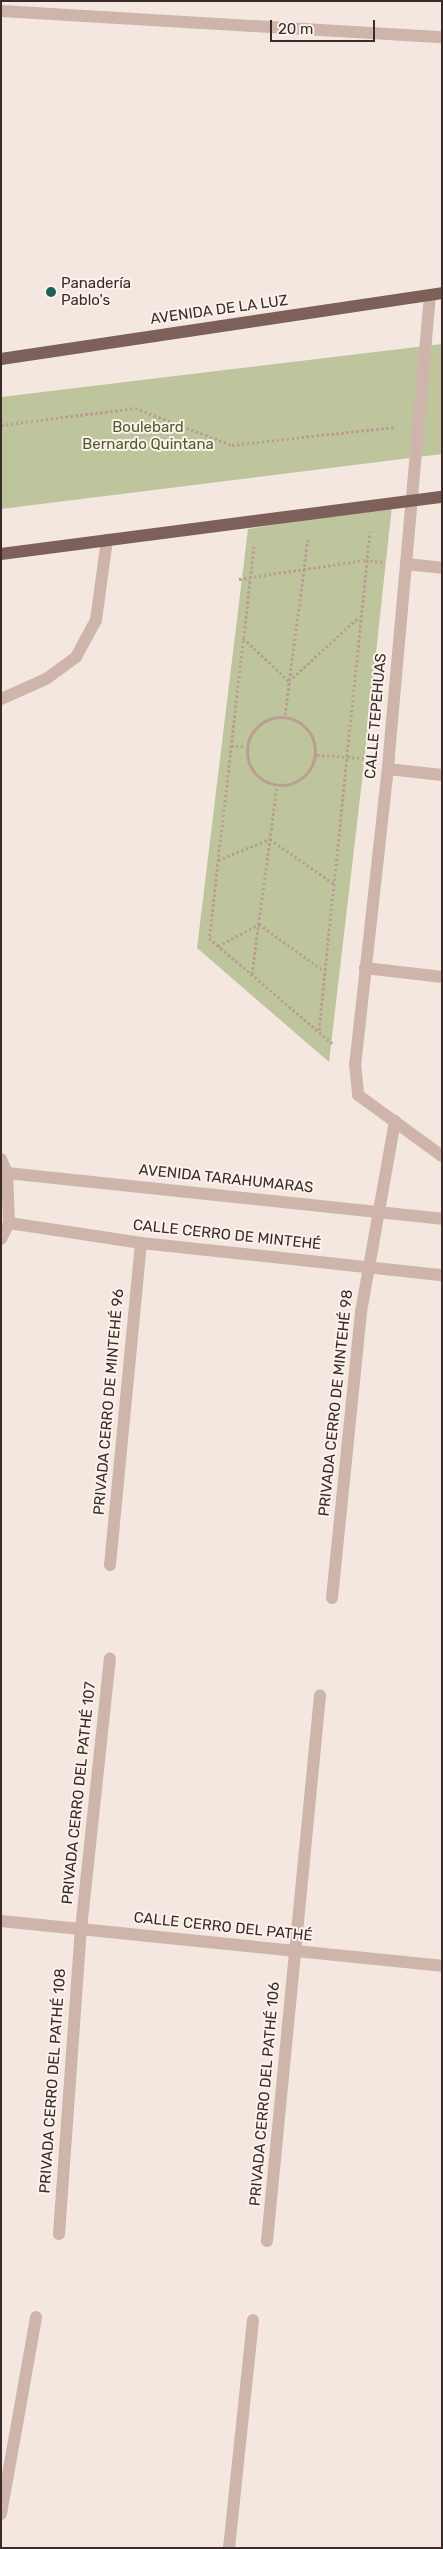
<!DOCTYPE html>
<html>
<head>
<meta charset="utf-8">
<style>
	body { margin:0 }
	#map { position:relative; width:443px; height:2549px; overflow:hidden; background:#f4e7df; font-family:Rubik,sans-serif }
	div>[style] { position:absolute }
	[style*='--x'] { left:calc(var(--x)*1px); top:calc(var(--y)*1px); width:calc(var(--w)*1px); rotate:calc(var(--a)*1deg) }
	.green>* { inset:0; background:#bec59d }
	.path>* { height:3px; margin-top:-1.5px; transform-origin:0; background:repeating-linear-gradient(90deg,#ba9e94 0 2.5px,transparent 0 5px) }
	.path>.ring { margin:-1.5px; padding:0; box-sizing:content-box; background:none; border:3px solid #ba9e94; border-radius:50% }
	.minor>* { height:12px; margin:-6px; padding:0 6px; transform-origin:6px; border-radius:6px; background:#ceb4aa }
	.major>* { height:12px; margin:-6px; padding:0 6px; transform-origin:6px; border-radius:6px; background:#7e605a }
	.dots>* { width:14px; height:14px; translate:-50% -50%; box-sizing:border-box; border:2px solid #fbf2ec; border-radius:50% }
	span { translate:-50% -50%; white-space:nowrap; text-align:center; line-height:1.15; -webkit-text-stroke:4px #fbf2ec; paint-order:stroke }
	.poi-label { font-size:15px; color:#3b2c2a }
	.left { translate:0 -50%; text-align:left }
	.street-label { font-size:15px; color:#3b2c2a }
	.park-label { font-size:15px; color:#515b2c }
	.frame { position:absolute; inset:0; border:2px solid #3b2c2a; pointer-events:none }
	.scale { position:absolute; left:270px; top:20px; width:105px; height:22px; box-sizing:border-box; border:2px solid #3b2c2a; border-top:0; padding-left:6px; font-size:15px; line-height:18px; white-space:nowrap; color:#3b2c2a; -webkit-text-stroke:4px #fbf2ec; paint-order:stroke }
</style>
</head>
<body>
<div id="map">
	<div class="green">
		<i style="clip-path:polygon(442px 344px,442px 454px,1px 509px,1px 397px)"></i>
		<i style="clip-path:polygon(392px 506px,362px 781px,329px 1062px,197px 948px,248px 529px)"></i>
	</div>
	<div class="path">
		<i style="--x:1;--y:425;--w:135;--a:-7.2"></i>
		<i style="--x:135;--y:408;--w:104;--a:20.9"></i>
		<i style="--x:232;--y:445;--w:163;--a:-6.3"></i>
		<i style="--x:254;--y:546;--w:395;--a:96.5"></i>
		<i style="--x:209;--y:938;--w:162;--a:40.5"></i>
		<i style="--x:239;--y:579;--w:127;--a:-8.6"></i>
		<i style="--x:365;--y:560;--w:17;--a:7"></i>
		<i style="--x:243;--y:638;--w:63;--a:43.1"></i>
		<i style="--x:289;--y:681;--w:95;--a:-42.4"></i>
		<i style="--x:285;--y:715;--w:177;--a:-82.6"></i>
		<i class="ring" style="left:247px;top:717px;width:65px;height:65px"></i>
		<i style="--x:231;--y:746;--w:14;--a:0"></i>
		<i style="--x:317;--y:755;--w:46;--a:3.7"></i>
		<i style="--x:218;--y:860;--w:56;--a:-22"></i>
		<i style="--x:270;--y:839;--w:78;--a:35.1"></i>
		<i style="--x:218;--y:946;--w:47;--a:-28.2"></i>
		<i style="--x:259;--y:924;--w:80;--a:35.9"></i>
		<i style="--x:252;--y:974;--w:189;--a:-82.4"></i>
		<i style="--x:319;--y:1030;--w:501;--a:-84.15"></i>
	</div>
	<div class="minor">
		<i style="--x:1;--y:11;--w:442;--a:3.4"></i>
		<i style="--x:430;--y:295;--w:465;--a:95.1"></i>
		<i style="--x:389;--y:758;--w:308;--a:96.3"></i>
		<i style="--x:355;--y:1064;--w:31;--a:84"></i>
		<i style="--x:358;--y:1095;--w:104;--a:36"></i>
		<i style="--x:406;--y:564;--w:36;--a:6"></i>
		<i style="--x:1;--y:699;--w:49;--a:-24"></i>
		<i style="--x:46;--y:679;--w:37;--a:-36"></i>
		<i style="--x:76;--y:657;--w:42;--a:-61.6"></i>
		<i style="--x:96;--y:620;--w:81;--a:-82.2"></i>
		<i style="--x:388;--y:769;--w:54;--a:6.3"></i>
		<i style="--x:365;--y:968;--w:78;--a:6.7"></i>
		<i style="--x:1;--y:1159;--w:15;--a:67"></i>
		<i style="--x:7;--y:1173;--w:50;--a:87.7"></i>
		<i style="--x:9;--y:1223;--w:18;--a:117"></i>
		<i style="--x:7;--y:1173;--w:437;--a:6"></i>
		<i style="--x:9;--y:1223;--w:134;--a:8.6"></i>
		<i style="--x:141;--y:1243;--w:303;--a:6.1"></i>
		<i style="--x:110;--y:1565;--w:323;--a:-84.5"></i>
		<i style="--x:332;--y:1598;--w:287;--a:-84.2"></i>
		<i style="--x:361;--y:1312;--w:194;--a:-79.9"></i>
		<i style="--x:1;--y:1921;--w:443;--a:5.8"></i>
		<i style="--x:59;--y:2234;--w:306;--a:-85.9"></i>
		<i style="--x:81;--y:1929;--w:272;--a:-83.9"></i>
		<i style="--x:267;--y:2241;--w:548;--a:-84.45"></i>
		<i style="--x:1;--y:2514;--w:200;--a:-79.9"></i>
		<i style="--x:229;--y:2548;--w:229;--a:-84"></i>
	</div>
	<div class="major">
		<i style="--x:1;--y:359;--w:446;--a:-8.5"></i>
		<i style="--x:1;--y:554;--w:445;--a:-7.4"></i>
	</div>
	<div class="dots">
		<i style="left:51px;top:292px;background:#1c6059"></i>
	</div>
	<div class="poi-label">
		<span class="left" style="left:61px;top:292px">Panadería<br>Pablo's</span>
	</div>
	<div class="street-label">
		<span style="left:219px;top:310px;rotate:-8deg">AVENIDA DE LA LUZ</span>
		<span style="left:376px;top:716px;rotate:-85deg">CALLE TEPEHUAS</span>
		<span style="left:226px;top:1179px;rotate:6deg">AVENIDA TARAHUMARAS</span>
		<span style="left:227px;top:1235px;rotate:6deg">CALLE CERRO DE MINTEHÉ</span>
		<span style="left:109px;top:1402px;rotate:-85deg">PRIVADA CERRO DE MINTEHÉ 96</span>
		<span style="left:336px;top:1403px;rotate:-84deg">PRIVADA CERRO DE MINTEHÉ 98</span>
		<span style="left:79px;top:1793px;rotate:-84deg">PRIVADA CERRO DEL PATHÉ 107</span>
		<span style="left:223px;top:1927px;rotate:6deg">CALLE CERRO DEL PATHÉ</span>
		<span style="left:53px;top:2081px;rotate:-86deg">PRIVADA CERRO DEL PATHÉ 108</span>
		<span style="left:265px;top:2094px;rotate:-85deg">PRIVADA CERRO DEL PATHÉ 106</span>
	</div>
	<div class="park-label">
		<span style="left:148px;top:436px">Boulebard<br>Bernardo Quintana</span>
	</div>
	<div class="frame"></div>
	<div class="scale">20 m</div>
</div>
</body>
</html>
